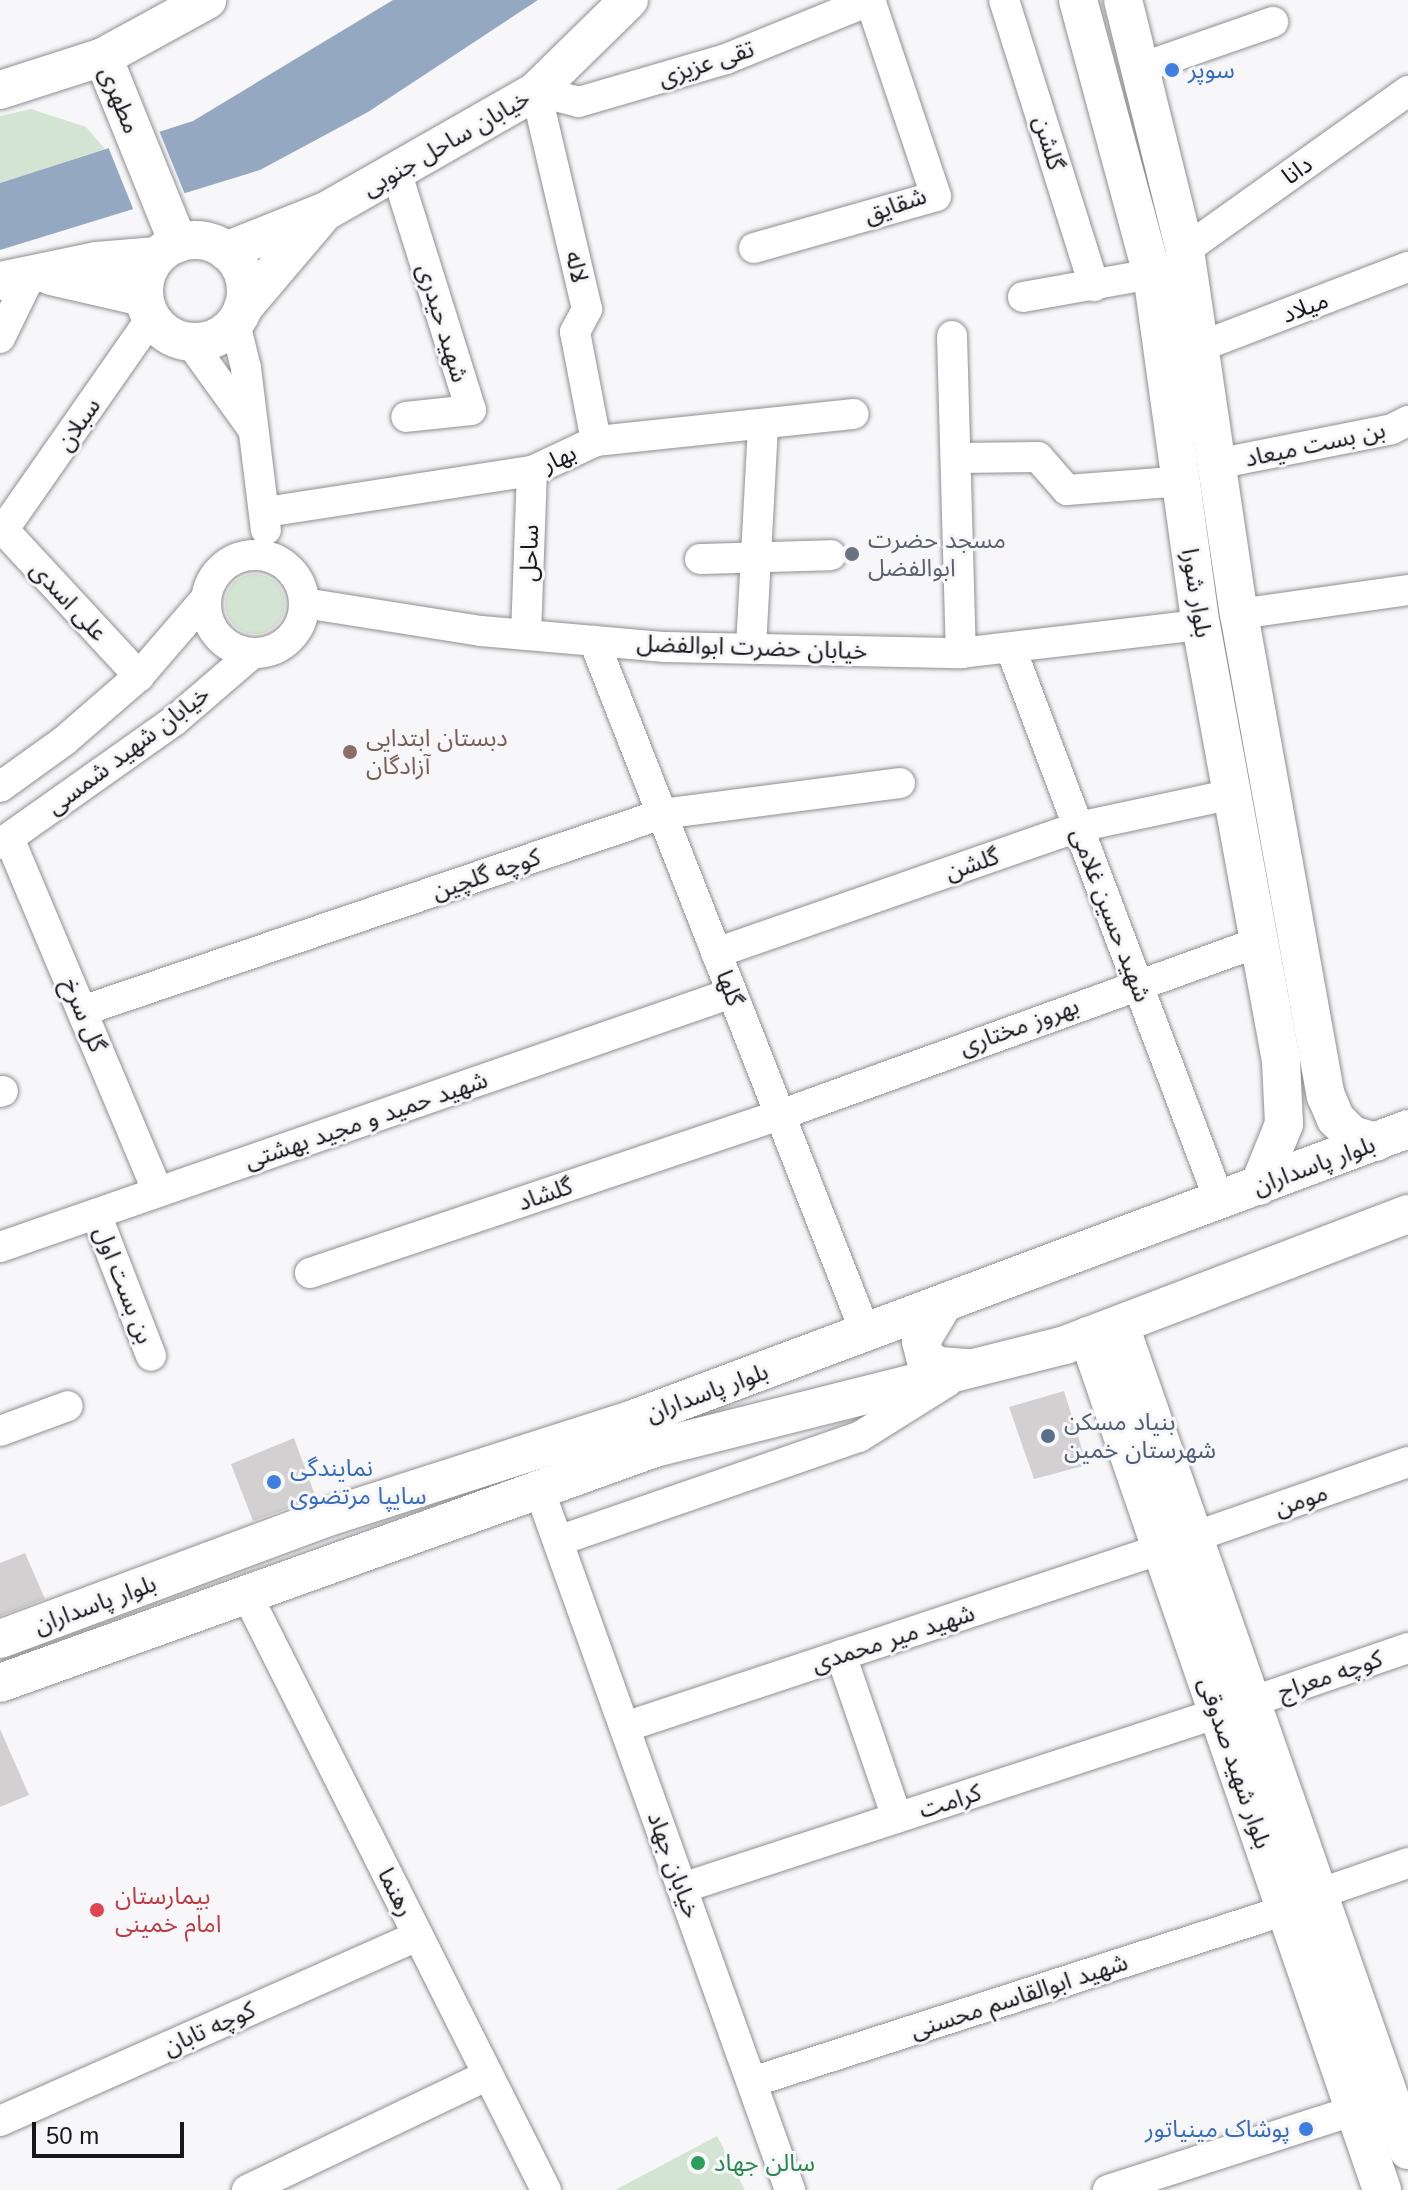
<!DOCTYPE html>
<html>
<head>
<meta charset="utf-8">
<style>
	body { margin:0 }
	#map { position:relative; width:1408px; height:2190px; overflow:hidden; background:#f7f7fa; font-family:Helvetica,"Noto Sans Arabic",sans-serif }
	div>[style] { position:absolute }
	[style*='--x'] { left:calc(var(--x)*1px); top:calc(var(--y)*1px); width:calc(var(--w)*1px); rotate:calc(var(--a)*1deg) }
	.green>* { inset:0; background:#d4e4d2 }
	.round { border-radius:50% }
	.water>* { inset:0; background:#94a9c1 }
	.pier>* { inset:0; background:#f7f7fa }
	.building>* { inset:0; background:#d3d0d2 }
	.roads { filter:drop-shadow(0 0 2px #8f8f92) drop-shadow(0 0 2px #8f8f92) }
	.minor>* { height:30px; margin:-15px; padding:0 15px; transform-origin:15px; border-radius:15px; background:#fff }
	.minor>.ring { margin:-15px; padding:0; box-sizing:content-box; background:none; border:30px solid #fff; border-radius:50% }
	.major>* { height:38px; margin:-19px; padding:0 19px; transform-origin:19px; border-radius:19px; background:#fff }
	.major>.ring { margin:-19px; padding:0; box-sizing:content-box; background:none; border:38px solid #fff; border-radius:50% }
	.dots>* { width:22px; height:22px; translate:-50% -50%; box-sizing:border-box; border:4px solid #f7f7fa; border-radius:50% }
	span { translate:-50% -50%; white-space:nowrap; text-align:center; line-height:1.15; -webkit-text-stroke:6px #f7f7fa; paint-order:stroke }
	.street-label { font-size:24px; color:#181819 }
	.shop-label { font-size:24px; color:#366cbe }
	.left { translate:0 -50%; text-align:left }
	.right { translate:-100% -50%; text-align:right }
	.worship-label { font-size:24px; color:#5b616d }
	.education-label { font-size:24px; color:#785e54 }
	.service-label { font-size:24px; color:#4e5e75 }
	.health-label { font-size:24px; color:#be3a42 }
	.leisure-label { font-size:24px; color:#27864d }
	.scale { position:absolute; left:32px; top:2122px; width:152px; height:36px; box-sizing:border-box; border:4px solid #181819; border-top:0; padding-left:10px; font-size:24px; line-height:28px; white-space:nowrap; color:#181819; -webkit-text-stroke:6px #f7f7fa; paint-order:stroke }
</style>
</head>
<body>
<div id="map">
	<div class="green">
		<i style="clip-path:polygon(31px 109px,86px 127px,105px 149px,0 183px,0 116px)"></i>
		<i class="round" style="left:225px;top:574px;width:60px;height:60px"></i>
		<i style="clip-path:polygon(717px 2136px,745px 2190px,615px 2190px)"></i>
	</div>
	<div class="water">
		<i style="clip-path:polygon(393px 0,538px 0,368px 112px,260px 170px,0 250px,0 183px,193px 121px)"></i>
	</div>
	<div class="pier">
		<i style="clip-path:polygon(158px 128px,186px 197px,136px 216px,107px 144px)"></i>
	</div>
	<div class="building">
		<i style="clip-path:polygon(1064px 1391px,1087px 1465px,1034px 1479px,1009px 1407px)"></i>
		<i style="clip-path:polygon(294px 1438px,316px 1498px,253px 1521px,231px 1464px)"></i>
		<i style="clip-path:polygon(25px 1553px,45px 1599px,0 1616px,0 1563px)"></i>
		<i style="clip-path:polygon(0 1729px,29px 1795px,0 1807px)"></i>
	</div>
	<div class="roads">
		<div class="minor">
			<i style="--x:1004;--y:0;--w:300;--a:72.5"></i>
			<i style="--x:1141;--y:68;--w:140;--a:-19.2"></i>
			<i style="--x:397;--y:174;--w:247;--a:72.6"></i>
			<i style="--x:471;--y:410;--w:65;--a:173.9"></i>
			<i style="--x:754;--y:248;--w:189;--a:-15.9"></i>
			<i style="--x:936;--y:196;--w:207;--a:-108.6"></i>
			<i style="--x:1185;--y:250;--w:274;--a:-35.5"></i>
			<i style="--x:1023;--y:297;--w:131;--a:-10.1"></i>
			<i style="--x:235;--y:323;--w:46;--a:76.3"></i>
			<i style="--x:246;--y:368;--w:163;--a:83"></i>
			<i style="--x:952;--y:336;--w:317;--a:88.4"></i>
			<i style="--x:0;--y:338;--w:73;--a:-64.1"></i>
			<i style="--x:190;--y:342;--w:106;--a:54.2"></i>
			<i style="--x:1202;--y:346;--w:221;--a:-21"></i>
			<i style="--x:596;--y:441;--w:111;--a:-100.9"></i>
			<i style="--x:575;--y:332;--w:26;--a:-62"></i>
			<i style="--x:587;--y:309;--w:224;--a:-103.2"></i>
			<i style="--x:536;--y:91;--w:44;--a:14.3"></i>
			<i style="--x:579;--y:102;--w:153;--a:-16.3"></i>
			<i style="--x:726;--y:59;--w:157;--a:-22.1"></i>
			<i style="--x:957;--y:458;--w:81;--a:-0.7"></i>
			<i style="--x:1038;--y:457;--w:44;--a:48.7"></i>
			<i style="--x:1067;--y:490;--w:116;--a:-4.4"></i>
			<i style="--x:1221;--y:463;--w:174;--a:-11.2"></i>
			<i style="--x:1392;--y:429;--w:18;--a:-27"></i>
			<i style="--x:266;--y:512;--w:269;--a:-8.8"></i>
			<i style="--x:532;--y:471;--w:71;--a:-25.1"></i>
			<i style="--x:596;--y:441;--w:259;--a:-6"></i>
			<i style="--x:0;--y:526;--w:205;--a:47.2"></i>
			<i style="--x:4;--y:529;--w:257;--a:-55.1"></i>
			<i class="ring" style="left:206px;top:555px;width:68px;height:68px"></i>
			<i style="--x:700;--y:559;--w:131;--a:-1.7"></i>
			<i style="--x:304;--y:603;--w:179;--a:9"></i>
			<i style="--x:481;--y:631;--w:185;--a:5"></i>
			<i style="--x:665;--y:647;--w:296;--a:1.2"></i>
			<i style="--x:961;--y:653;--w:242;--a:-6.7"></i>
			<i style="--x:1239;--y:614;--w:171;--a:-8.1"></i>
			<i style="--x:526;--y:635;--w:164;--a:-87.9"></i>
			<i style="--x:594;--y:641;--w:744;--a:68.57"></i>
			<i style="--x:751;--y:648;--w:224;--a:-86.9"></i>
			<i style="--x:1011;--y:649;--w:569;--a:69.3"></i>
			<i style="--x:0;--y:787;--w:79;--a:-35.7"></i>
			<i style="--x:64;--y:741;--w:99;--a:-40.9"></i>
			<i style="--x:139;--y:676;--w:103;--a:-49.3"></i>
			<i style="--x:9;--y:838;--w:384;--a:67.2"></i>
			<i style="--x:0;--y:844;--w:213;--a:-35.3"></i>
			<i style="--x:174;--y:721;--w:104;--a:-40.7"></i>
			<i style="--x:716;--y:953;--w:383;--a:-19.2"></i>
			<i style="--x:1078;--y:827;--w:158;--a:-12"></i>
			<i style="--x:82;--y:1011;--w:613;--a:-18.76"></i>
			<i style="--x:662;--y:814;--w:240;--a:-7.4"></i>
			<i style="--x:0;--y:1092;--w:3;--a:-18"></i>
			<i style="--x:96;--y:1214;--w:152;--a:68.8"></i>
			<i style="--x:0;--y:1247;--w:775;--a:-19.14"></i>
			<i style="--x:310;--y:1273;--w:496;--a:-18.6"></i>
			<i style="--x:780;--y:1115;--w:509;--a:-19.86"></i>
			<i style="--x:0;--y:1431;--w:72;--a:-20.2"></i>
			<i style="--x:539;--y:1489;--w:745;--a:70.3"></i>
			<i style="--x:1194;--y:1537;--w:227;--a:-19.3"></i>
			<i style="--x:558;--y:1541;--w:318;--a:-19.1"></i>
			<i style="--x:859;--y:1437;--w:104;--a:-32"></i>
			<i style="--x:246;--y:1593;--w:668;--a:63.32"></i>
			<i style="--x:841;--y:1655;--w:172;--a:71"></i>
			<i style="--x:1251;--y:1702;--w:166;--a:-19"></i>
			<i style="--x:625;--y:1727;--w:565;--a:-18.37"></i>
			<i style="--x:682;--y:1888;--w:564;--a:-18.08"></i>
			<i style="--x:1318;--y:1894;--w:95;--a:-19"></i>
			<i style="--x:752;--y:2082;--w:561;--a:-17.85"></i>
			<i style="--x:0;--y:2121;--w:457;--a:-23.9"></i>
			<i style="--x:247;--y:2190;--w:267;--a:-25.5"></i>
			<i style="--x:1108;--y:2190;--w:260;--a:-17.9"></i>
		</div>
		<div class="major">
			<i style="--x:1078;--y:0;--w:284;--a:74.9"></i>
			<i style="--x:1152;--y:274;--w:354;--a:82.1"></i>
			<i style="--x:1201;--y:625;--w:443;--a:79.6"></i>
			<i style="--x:1281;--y:1061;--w:63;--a:87.3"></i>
			<i style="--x:1284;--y:1124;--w:67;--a:112"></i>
			<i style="--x:1123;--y:0;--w:258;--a:76.1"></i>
			<i style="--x:1185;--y:250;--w:368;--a:81.6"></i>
			<i style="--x:1239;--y:614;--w:490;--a:79.8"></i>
			<i style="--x:1326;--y:1096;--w:25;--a:67"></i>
			<i style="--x:1336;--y:1119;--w:23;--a:45"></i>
			<i style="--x:1352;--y:1135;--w:25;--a:16"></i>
			<i style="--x:103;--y:57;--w:201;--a:68"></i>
			<i style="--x:0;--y:90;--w:108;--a:-17.8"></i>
			<i style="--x:103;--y:57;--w:119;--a:-28.7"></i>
			<i class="ring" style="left:144px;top:240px;width:64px;height:64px"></i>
			<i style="--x:226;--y:251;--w:108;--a:-21.8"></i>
			<i style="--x:326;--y:211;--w:242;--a:-29.7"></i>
			<i style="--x:536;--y:91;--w:130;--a:-44.4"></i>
			<i style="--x:51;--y:276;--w:94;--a:12.9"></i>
			<i style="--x:0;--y:281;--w:99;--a:-11.7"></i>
			<i style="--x:97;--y:261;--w:60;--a:-4.8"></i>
			<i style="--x:243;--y:308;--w:121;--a:-49.7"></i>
			<i style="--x:942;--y:1306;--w:41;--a:121"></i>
			<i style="--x:921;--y:1341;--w:16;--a:76"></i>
			<i style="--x:925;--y:1357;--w:16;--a:35"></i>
			<i style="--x:938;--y:1366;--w:32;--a:4"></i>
			<i style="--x:1120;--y:1326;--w:873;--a:70.73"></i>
			<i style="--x:1088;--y:1336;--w:903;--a:71"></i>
			<i style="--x:0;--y:1639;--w:347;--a:-20.4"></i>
			<i style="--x:325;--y:1518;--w:327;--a:-17.8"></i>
			<i style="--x:636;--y:1418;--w:824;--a:-20.52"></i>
			<i style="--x:0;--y:1683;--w:696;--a:-19.74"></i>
			<i style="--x:655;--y:1448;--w:423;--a:-14.1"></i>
			<i style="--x:1065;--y:1345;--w:367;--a:-20.9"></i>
		</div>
	</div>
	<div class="dots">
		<i style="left:1172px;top:70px;background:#3f7fe0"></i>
		<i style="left:852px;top:554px;background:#6b7280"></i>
		<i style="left:350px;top:752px;background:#8d6e63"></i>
		<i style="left:1048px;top:1436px;background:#5c6f8a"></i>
		<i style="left:274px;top:1482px;background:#3f7fe0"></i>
		<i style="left:97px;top:1910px;background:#e0444e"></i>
		<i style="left:1306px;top:2129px;background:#3f7fe0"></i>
		<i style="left:698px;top:2163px;background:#2e9e5b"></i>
	</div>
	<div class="street-label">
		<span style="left:706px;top:63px;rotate:-18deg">تقی عزیزی</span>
		<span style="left:120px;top:100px;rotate:68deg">مطهری</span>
		<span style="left:446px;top:143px;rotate:-30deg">خیابان ساحل جنوبی</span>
		<span style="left:1049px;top:143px;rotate:73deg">گلشن</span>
		<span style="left:1297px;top:170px;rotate:-35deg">دانا</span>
		<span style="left:895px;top:205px;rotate:-19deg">شقایق</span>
		<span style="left:577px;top:267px;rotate:77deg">لاله</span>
		<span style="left:1305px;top:307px;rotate:-21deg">میلاد</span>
		<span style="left:443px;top:323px;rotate:73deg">شهید حیدری</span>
		<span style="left:78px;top:424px;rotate:-55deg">سبلان</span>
		<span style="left:1315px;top:444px;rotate:-12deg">بن بست میعاد</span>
		<span style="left:559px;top:458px;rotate:-25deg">بهار</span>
		<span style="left:529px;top:553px;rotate:-88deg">ساحل</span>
		<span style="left:1197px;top:593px;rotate:81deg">بلوار شورا</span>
		<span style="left:69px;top:601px;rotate:47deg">علی اسدی</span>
		<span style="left:752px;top:647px;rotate:2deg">خیابان حضرت ابوالفضل</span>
		<span style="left:128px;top:750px;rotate:-37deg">خیابان شهید شمسی</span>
		<span style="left:972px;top:864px;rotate:-19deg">گلشن</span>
		<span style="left:486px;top:874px;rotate:-19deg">کوچه گلچین</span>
		<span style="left:1111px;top:915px;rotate:69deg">شهید حسین غلامی</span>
		<span style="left:730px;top:988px;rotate:69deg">گلها</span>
		<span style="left:84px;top:1015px;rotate:67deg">گل سرخ</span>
		<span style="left:1019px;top:1026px;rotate:-20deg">بهروز مختاری</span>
		<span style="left:366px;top:1120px;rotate:-19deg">شهید حمید و مجید بهشتی</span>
		<span style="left:1314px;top:1165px;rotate:-20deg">بلوار پاسداران</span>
		<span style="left:545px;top:1194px;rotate:-19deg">گلشاد</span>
		<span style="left:124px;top:1285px;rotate:69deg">بن بست اول</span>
		<span style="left:707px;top:1392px;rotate:-20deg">بلوار پاسداران</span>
		<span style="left:1301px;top:1500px;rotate:-19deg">مومن</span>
		<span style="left:95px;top:1604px;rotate:-20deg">بلوار پاسداران</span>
		<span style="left:893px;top:1638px;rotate:-18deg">شهید میر محمدی</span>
		<span style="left:1330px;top:1675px;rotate:-19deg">کوچه معراج</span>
		<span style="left:1235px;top:1763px;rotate:71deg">بلوار شهید صدوقی</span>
		<span style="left:950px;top:1801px;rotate:-18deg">کرامت</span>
		<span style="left:674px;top:1865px;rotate:70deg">خیابان جهاد</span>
		<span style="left:396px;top:1892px;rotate:63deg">رهنما</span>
		<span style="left:1019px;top:1996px;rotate:-18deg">شهید ابوالقاسم محسنی</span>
		<span style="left:209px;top:2028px;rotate:-24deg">کوچه تابان</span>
	</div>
	<div class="shop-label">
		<span class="left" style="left:1188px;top:70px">سوپر</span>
		<span class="left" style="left:290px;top:1482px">نمایندگی<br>سایپا مرتضوی</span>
		<span class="right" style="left:1290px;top:2129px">پوشاک مینیاتور</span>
	</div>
	<div class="worship-label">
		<span class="left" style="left:868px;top:554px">مسجد حضرت<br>ابوالفضل</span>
	</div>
	<div class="education-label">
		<span class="left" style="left:366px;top:752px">دبستان ابتدایی<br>آزادگان</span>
	</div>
	<div class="service-label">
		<span class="left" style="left:1064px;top:1436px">بنیاد مسکن<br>شهرستان خمین</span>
	</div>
	<div class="health-label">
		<span class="left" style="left:115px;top:1910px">بیمارستان<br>امام خمینی</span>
	</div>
	<div class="leisure-label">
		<span class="left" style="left:714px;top:2163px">سالن جهاد</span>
	</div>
	<div class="scale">50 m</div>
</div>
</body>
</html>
